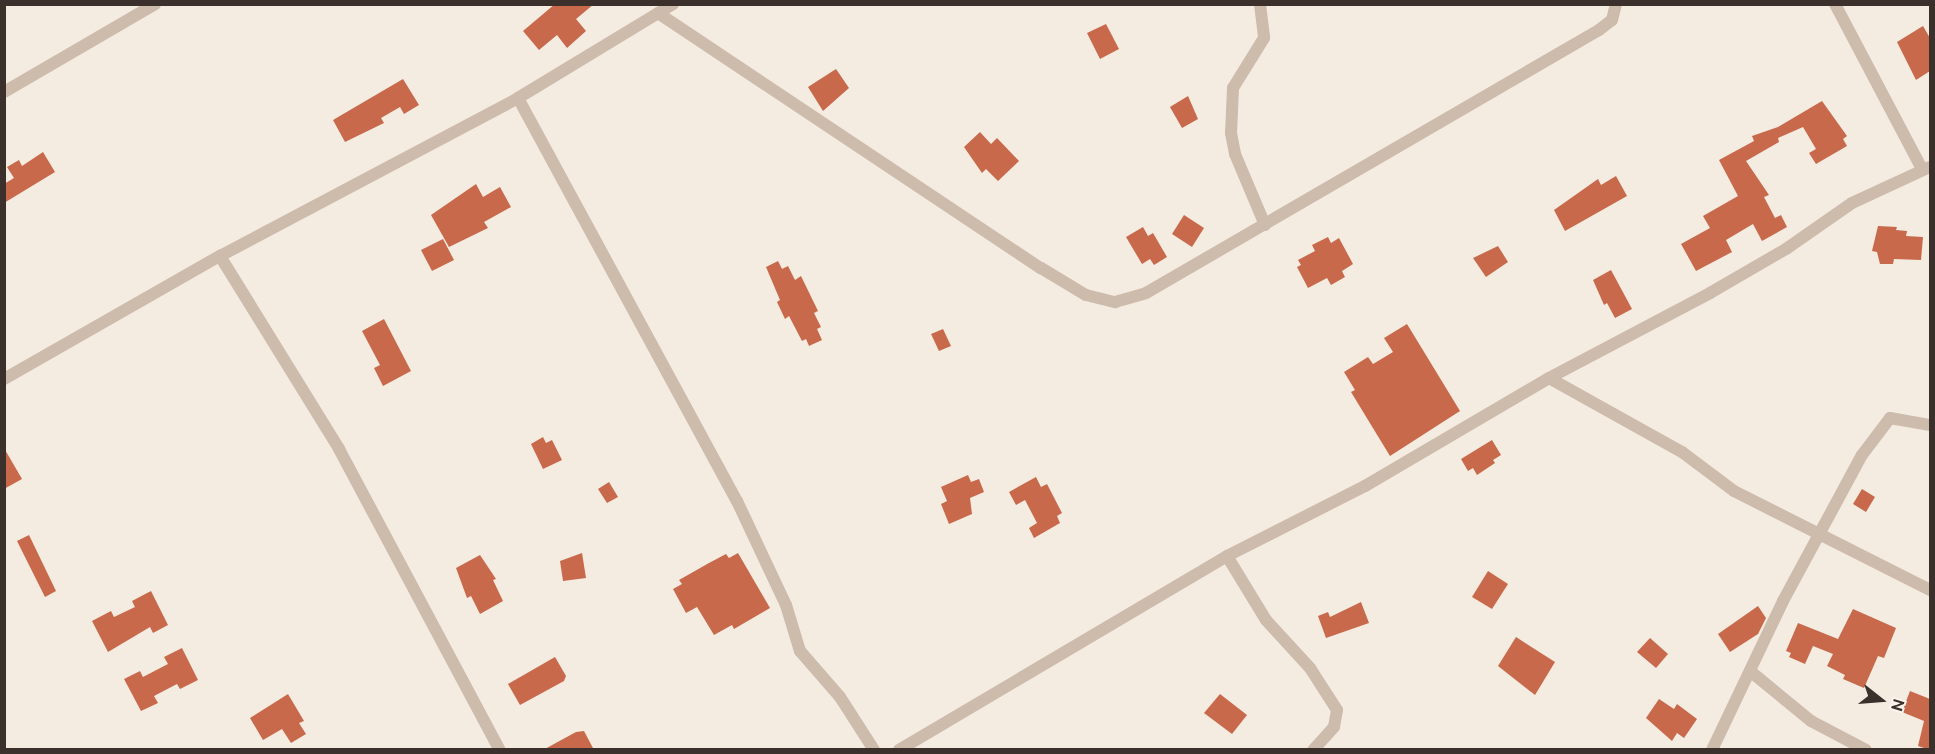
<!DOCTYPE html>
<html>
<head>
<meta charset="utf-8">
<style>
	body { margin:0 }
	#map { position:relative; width:1935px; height:754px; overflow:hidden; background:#f4ebe1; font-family:Ubuntu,sans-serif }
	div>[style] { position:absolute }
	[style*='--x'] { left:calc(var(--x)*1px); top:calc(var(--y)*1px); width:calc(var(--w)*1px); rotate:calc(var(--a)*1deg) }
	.building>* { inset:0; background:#c8694b }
	.street>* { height:12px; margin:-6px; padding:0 6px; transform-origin:6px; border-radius:6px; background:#cdbbac }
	span { translate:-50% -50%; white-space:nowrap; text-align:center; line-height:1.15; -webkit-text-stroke:4.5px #fbf5ee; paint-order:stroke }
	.frame { position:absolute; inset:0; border:6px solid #3b302b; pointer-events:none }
	.north { position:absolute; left:1851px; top:670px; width:60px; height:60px; -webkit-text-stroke:4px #fbf5ee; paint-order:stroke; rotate:107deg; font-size:16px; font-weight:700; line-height:24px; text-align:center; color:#3b302b }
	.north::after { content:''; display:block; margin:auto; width:21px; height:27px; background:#3b302b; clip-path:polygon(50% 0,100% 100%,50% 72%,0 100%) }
</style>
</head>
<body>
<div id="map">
	<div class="building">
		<i style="clip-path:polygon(555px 4px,594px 4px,576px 19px,586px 31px,567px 48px,557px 35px,539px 50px,523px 31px)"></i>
		<i style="clip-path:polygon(1106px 24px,1119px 49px,1100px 59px,1087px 33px)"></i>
		<i style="clip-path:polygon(1923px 26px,1930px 38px,1930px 71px,1916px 80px,1897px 42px)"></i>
		<i style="clip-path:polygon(836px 69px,849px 88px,823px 111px,808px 87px)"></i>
		<i style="clip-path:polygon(403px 79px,419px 105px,404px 114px,400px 107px,381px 118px,384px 123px,345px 142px,333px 120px)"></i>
		<i style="clip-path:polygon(1188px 96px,1198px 119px,1182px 128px,1170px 107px)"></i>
		<i style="clip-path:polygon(1822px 101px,1847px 136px,1843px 139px,1847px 146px,1816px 164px,1809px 153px,1816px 149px,1803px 127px,1778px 138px,1779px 142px,1746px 161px,1769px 195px,1764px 197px,1775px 218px,1781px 215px,1787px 227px,1762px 241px,1753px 224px,1726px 240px,1732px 252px,1696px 271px,1681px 244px,1710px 228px,1703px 216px,1738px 196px,1719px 160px,1754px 141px,1752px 136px,1778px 127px)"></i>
		<i style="clip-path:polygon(980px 132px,991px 144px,997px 138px,1019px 161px,998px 181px,986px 169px,982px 173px,964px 147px)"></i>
		<i style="clip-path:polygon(43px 152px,55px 172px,4px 203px,4px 184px,14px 178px,7px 167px,19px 160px,22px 166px)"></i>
		<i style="clip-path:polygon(1616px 176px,1627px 196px,1565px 231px,1554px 210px,1598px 179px,1601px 185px)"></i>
		<i style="clip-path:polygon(476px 184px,483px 197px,500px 187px,511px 207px,484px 222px,488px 228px,449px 247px,431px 215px)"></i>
		<i style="clip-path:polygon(1184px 215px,1204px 228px,1192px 247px,1172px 234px)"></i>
		<i style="clip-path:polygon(1878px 226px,1897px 227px,1896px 230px,1907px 231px,1906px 236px,1923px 237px,1921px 260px,1894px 259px,1893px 264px,1880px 264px,1877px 252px,1872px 251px)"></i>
		<i style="clip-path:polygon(1143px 227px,1148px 236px,1153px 233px,1167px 257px,1154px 265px,1150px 259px,1142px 264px,1126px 237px)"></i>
		<i style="clip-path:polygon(1328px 237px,1331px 243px,1339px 238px,1353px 264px,1342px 271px,1345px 277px,1331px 285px,1327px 278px,1308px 288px,1297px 267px,1301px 265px,1298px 260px,1315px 251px,1312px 245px)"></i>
		<i style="clip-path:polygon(443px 239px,454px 260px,432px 271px,421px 250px)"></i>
		<i style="clip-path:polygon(1498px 246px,1508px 262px,1486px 277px,1473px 258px)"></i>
		<i style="clip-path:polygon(778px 261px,782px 269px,788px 266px,795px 280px,801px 276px,818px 311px,814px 313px,821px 327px,817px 329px,822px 340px,809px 346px,806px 339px,802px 341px,789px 316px,785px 319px,777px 302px,780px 300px,766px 267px)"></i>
		<i style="clip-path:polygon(1611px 270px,1632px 309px,1615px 318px,1607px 303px,1604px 305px,1593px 280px)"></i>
		<i style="clip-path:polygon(384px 319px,411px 371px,383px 386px,374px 368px,380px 365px,362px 331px)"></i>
		<i style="clip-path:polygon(1407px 324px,1460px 411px,1390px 456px,1351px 392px,1355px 390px,1344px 372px,1368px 357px,1373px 364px,1393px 352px,1384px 338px)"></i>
		<i style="clip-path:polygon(943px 329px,951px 346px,939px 351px,931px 334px)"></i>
		<i style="clip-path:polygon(543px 437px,546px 443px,552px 440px,562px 460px,543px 469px,531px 444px)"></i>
		<i style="clip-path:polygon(1492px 440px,1501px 455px,1493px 460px,1495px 463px,1477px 475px,1473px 468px,1468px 471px,1461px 459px)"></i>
		<i style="clip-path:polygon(4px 448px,22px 479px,4px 489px)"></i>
		<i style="clip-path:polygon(968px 475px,971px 482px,979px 479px,984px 492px,970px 498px,972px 514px,949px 524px,941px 504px,947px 501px,941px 487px)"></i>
		<i style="clip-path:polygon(1036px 477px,1041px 487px,1047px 484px,1062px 513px,1057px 516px,1060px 523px,1034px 538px,1029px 528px,1037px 523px,1025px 500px,1016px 505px,1009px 492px)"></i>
		<i style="clip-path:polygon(609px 482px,618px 497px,607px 503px,598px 489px)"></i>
		<i style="clip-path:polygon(1862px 489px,1875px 497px,1866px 512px,1853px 504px)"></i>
		<i style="clip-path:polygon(29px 535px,56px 591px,45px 597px,17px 541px)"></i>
		<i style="clip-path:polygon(582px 553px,586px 578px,563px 581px,560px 561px)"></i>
		<i style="clip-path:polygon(738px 553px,770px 608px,734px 629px,732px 625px,714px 635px,697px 607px,686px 613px,673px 589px,682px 584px,679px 580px,709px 563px,726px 554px,729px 558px)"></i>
		<i style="clip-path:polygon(480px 555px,496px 579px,493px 580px,503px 601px,480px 614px,471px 596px,467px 598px,456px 568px)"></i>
		<i style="clip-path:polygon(1488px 571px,1508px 584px,1492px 609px,1472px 597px)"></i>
		<i style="clip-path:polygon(151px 591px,168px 625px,153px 633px,150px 627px,108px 652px,92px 621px,111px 611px,114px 617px,135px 607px,132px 601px)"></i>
		<i style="clip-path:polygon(1361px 602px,1369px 623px,1326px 638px,1318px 616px,1328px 612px,1330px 617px)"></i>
		<i style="clip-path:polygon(1758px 606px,1766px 618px,1758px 634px,1730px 652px,1718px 634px)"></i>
		<i style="clip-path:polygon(1853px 609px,1896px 628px,1884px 658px,1878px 656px,1864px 688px,1843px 679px,1845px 675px,1827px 666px,1833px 654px,1813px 646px,1805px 664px,1789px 657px,1791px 653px,1786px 651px,1798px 623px,1838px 639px)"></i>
		<i style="clip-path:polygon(1516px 637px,1555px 662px,1535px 695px,1498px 666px)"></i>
		<i style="clip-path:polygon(1650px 638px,1668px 654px,1656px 668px,1637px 652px)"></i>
		<i style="clip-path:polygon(182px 648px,198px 680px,180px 689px,177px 684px,154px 696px,158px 703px,141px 711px,124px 679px,140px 671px,143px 677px,168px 664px,164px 657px)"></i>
		<i style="clip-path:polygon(555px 657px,566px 676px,564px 681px,520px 705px,508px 684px)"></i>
		<i style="clip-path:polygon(1910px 691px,1930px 699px,1930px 750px,1918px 746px,1924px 721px,1902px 712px)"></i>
		<i style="clip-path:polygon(288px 694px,304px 721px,299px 723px,306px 734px,291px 743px,282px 729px,263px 740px,250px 718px)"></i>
		<i style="clip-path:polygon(1220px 694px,1247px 715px,1232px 734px,1204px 713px)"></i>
		<i style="clip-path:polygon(1659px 699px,1674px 709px,1677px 704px,1697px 719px,1684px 738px,1677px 733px,1672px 741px,1646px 718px)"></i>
		<i style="clip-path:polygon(584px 731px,594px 750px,543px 750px,576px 732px)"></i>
	</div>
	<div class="street">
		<i style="--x:1260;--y:4;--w:34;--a:83"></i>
		<i style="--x:1264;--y:38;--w:59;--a:121.8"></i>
		<i style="--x:1233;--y:88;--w:45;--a:92.5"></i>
		<i style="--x:1231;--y:133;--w:21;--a:79"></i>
		<i style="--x:1235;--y:154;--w:77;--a:67.1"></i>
		<i style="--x:1835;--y:4;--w:187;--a:62.2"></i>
		<i style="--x:658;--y:13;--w:460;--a:33.7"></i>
		<i style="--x:1041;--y:268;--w:52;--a:31"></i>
		<i style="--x:1086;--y:295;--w:30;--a:14"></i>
		<i style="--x:1115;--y:302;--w:32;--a:-16"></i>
		<i style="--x:1146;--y:293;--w:524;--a:-30.14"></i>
		<i style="--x:1599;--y:30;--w:16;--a:-38"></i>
		<i style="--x:1612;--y:20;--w:16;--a:-76"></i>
		<i style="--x:4;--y:92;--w:175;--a:-30.2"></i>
		<i style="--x:518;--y:98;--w:459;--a:61.5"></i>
		<i style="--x:737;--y:501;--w:115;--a:64.8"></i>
		<i style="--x:786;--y:605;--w:48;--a:73.1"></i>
		<i style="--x:800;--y:651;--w:61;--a:49"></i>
		<i style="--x:840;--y:697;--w:63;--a:57.3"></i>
		<i style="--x:220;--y:256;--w:227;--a:58.3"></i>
		<i style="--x:339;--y:449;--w:341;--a:61.9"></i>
		<i style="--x:1549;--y:378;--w:152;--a:29.1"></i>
		<i style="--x:1682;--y:452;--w:65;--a:36.9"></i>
		<i style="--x:1734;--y:491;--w:220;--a:26.8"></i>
		<i style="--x:4;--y:379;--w:249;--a:-29.7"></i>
		<i style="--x:220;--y:256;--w:337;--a:-27.9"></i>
		<i style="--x:518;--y:98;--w:181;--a:-31.2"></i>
		<i style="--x:1227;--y:556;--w:75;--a:58.6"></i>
		<i style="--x:1266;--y:620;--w:65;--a:47.5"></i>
		<i style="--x:1310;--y:668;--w:50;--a:57.3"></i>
		<i style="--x:1337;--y:710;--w:17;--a:100"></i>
		<i style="--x:1334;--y:727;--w:31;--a:132"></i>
		<i style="--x:1750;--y:671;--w:79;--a:39.3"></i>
		<i style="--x:1811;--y:721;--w:62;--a:27.8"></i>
		<i style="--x:899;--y:750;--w:381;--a:-30.6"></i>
		<i style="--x:1227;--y:556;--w:155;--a:-26.9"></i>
		<i style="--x:1365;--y:486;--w:213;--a:-30.4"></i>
		<i style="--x:1549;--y:378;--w:182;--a:-27.8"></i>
		<i style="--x:1710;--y:293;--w:88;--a:-30.1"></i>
		<i style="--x:1786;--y:249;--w:80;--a:-34.9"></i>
		<i style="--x:1852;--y:203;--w:86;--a:-24.8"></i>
		<i style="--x:1712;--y:750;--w:165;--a:-64.5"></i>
		<i style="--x:1783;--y:601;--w:166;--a:-61.6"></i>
		<i style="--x:1862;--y:455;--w:46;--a:-52.9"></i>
		<i style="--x:1890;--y:418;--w:41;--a:9.9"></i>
	</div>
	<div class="frame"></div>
	<div class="north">N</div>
</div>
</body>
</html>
